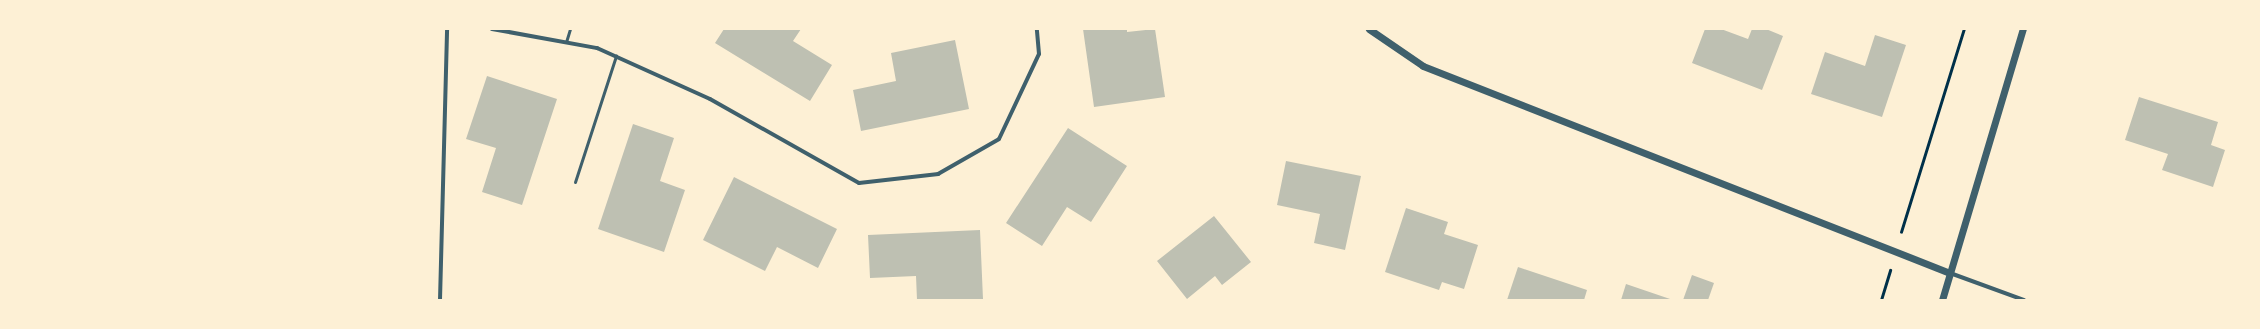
<!DOCTYPE html>
<html>
<head>
<meta charset="utf-8">
<style>
	body { margin:0 }
	#map { position:relative; width:2260px; height:329px; overflow:hidden; background:#fdf0d5; font-family:"Archivo Narrow",sans-serif }
	div>[style] { position:absolute }
	[style*='--x'] { left:calc(var(--x)*1px); top:calc(var(--y)*1px); width:calc(var(--w)*1px); rotate:calc(var(--a)*1deg) }
	.building>* { inset:0; background:#bec0b2 }
	.path>* { height:2.5px; margin:-1.25px; padding:0 1.25px; transform-origin:1.25px; border-radius:1.25px; background:#003049 }
	.service>* { height:3px; margin:-1.5px; padding:0 1.5px; transform-origin:1.5px; border-radius:1.5px; background:#3f606c }
	.minor>* { height:4px; margin:-2px; padding:0 2px; transform-origin:2px; border-radius:2px; background:#3f606c }
	.tertiary>* { height:7px; margin:-3.5px; padding:0 3.5px; transform-origin:3.5px; border-radius:3.5px; background:#3f606c }
	span { translate:-50% -50%; white-space:nowrap; text-align:center; line-height:1.15; -webkit-text-stroke:4px #fdf0d5; paint-order:stroke }
	.frame { position:absolute; inset:0; border:30px solid #fdf0d5; pointer-events:none }
</style>
</head>
<body>
<div id="map">
	<div class="building">
		<i style="clip-path:polygon(724px 29px,801px 29px,793px 41px,832px 65px,810px 101px,715px 43px)"></i>
		<i style="clip-path:polygon(1083px 29px,1127px 29px,1127px 32px,1155px 29px,1165px 97px,1094px 107px)"></i>
		<i style="clip-path:polygon(1705px 29px,1721px 29px,1748px 39px,1752px 29px,1766px 29px,1783px 36px,1762px 90px,1692px 63px)"></i>
		<i style="clip-path:polygon(1875px 35px,1906px 45px,1882px 117px,1811px 94px,1825px 52px,1865px 66px)"></i>
		<i style="clip-path:polygon(955px 40px,969px 109px,861px 131px,853px 90px,896px 81px,891px 53px)"></i>
		<i style="clip-path:polygon(487px 76px,557px 99px,522px 205px,482px 192px,496px 148px,466px 139px)"></i>
		<i style="clip-path:polygon(2139px 97px,2218px 122px,2211px 145px,2225px 150px,2213px 187px,2162px 170px,2168px 154px,2125px 140px)"></i>
		<i style="clip-path:polygon(633px 124px,674px 138px,660px 181px,685px 190px,664px 252px,598px 229px)"></i>
		<i style="clip-path:polygon(1068px 128px,1127px 166px,1091px 222px,1067px 207px,1042px 246px,1006px 223px)"></i>
		<i style="clip-path:polygon(1286px 161px,1361px 176px,1345px 250px,1314px 243px,1320px 214px,1277px 205px)"></i>
		<i style="clip-path:polygon(734px 177px,837px 229px,818px 268px,777px 247px,765px 271px,703px 240px)"></i>
		<i style="clip-path:polygon(1406px 208px,1448px 222px,1444px 234px,1478px 245px,1464px 289px,1442px 282px,1439px 290px,1385px 272px)"></i>
		<i style="clip-path:polygon(1214px 216px,1251px 262px,1222px 285px,1215px 276px,1187px 299px,1157px 261px)"></i>
		<i style="clip-path:polygon(980px 230px,983px 299px,917px 300px,916px 276px,870px 278px,868px 235px)"></i>
		<i style="clip-path:polygon(1518px 267px,1587px 290px,1584px 300px,1507px 300px)"></i>
		<i style="clip-path:polygon(1692px 275px,1714px 283px,1708px 300px,1683px 300px)"></i>
		<i style="clip-path:polygon(1626px 284px,1673px 300px,1621px 300px)"></i>
	</div>
	<div class="path">
		<i style="--x:1901;--y:232;--w:213;--a:-72.8"></i>
		<i style="--x:1881;--y:300;--w:31;--a:-73"></i>
	</div>
	<div class="service">
		<i style="--x:566;--y:42;--w:14;--a:-73"></i>
		<i style="--x:575;--y:182;--w:133;--a:-72"></i>
	</div>
	<div class="minor">
		<i style="--x:492;--y:29;--w:107;--a:10.3"></i>
		<i style="--x:597;--y:48;--w:124;--a:24.3"></i>
		<i style="--x:710;--y:99;--w:171;--a:29.4"></i>
		<i style="--x:859;--y:183;--w:80;--a:-6.5"></i>
		<i style="--x:938;--y:174;--w:70;--a:-29.8"></i>
		<i style="--x:999;--y:139;--w:94;--a:-64.8"></i>
		<i style="--x:1039;--y:54;--w:25;--a:-95"></i>
		<i style="--x:1950;--y:273;--w:79;--a:20"></i>
		<i style="--x:440;--y:300;--w:271;--a:-88.5"></i>
	</div>
	<div class="tertiary">
		<i style="--x:1369;--y:29;--w:65;--a:34.4"></i>
		<i style="--x:1423;--y:66;--w:566;--a:21.44"></i>
		<i style="--x:1942;--y:300;--w:283;--a:-73.4"></i>
	</div>
	<div class="frame"></div>
</div>
</body>
</html>
